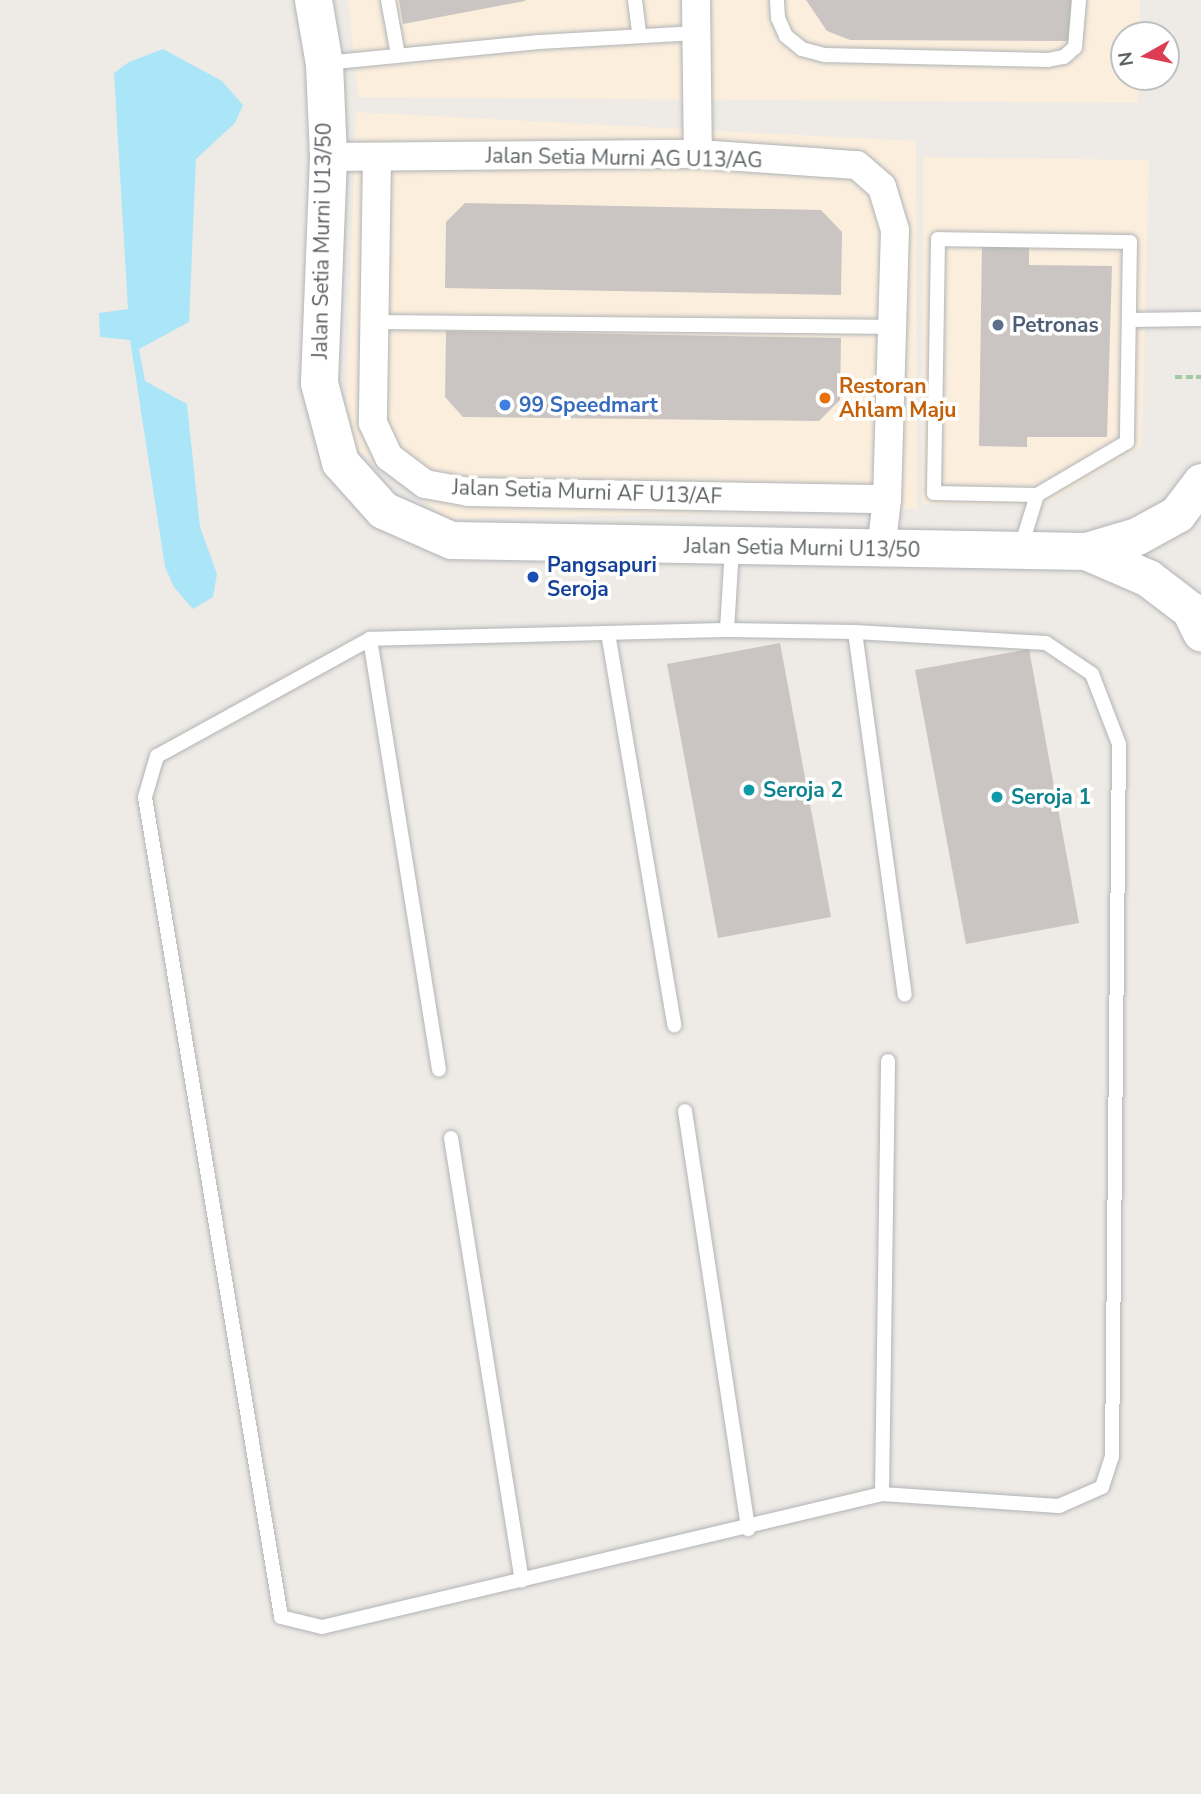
<!DOCTYPE html>
<html>
<head>
<meta charset="utf-8">
<style>
	body { margin:0 }
	#map { position:relative; width:1201px; height:1794px; overflow:hidden; background:#eeeae5; font-family:"Nunito Sans",sans-serif }
	div>[style] { position:absolute }
	[style*='--x'] { left:calc(var(--x)*1px); top:calc(var(--y)*1px); width:calc(var(--w)*1px); rotate:calc(var(--a)*1deg) }
	.commercial>* { inset:0; background:#fbeedd }
	.water>* { inset:0; background:#abe6f8 }
	.building>* { inset:0; background:#cac5c2 }
	.path>* { height:4.5px; margin-top:-2.25px; transform-origin:0; background:repeating-linear-gradient(90deg,#a2cba4 0 7px,transparent 0 10.5px) }
	.roads { filter:drop-shadow(0 0 2px #b0b4b6) drop-shadow(0 0 2px #b0b4b6) }
	.service>* { height:14px; margin:-7px; padding:0 7px; transform-origin:7px; border-radius:7px; background:#fff }
	.minor>* { height:28px; margin:-14px; padding:0 14px; transform-origin:14px; border-radius:14px; background:#fff }
	.tertiary>* { height:37px; margin:-18.5px; padding:0 18.5px; transform-origin:18.5px; border-radius:18.5px; background:#fff }
	.dots>* { width:19px; height:19px; translate:-50% -50%; box-sizing:border-box; border:4px solid #fff; border-radius:50% }
	span { translate:-50% -50%; white-space:nowrap; text-align:center; line-height:1.15; -webkit-text-stroke:7px #fff; paint-order:stroke }
	.street-label { font-size:21px; color:#5d6264 }
	.service-label { font-size:21px; color:#4e5e75; font-weight:700 }
	.left { translate:0 -50%; text-align:left }
	.food-label { font-size:21px; color:#c56008; font-weight:700 }
	.shop-label { font-size:21px; color:#366cbe; font-weight:700 }
	.transit-label { font-size:21px; color:#164399; font-weight:700 }
	.culture-label { font-size:21px; color:#0d838f; font-weight:700 }
	.north { position:absolute; left:1110px; top:21px; width:70px; height:70px; box-sizing:border-box; background:#fff; border:2px solid #bec0c1; border-radius:50%; rotate:261deg; font-size:19px; font-weight:700; line-height:28px; text-align:center; color:#5d6264 }
	.north::after { content:''; display:block; margin:auto; width:24px; height:32px; background:#db3e53; clip-path:polygon(50% 0,100% 100%,50% 72%,0 100%) }
</style>
</head>
<body>
<div id="map">
	<div class="commercial">
		<i style="clip-path:polygon(348px 0,1140px 0,1140px 35px,1124px 35px,1124px 77px,1139px 77px,1138px 103px,358px 97px)"></i>
		<i style="clip-path:polygon(356px 112px,916px 141px,917px 509px,448px 519px,345px 441px)"></i>
		<i style="clip-path:polygon(923px 157px,1149px 160px,1142px 446px,1043px 505px,922px 504px)"></i>
	</div>
	<div class="water">
		<i style="clip-path:polygon(163px 49px,222px 81px,243px 105px,235px 123px,196px 159px,189px 322px,139px 349px,145px 381px,187px 404px,200px 527px,217px 574px,213px 597px,193px 609px,174px 587px,165px 567px,130px 340px,100px 337px,99px 313px,128px 309px,114px 73px,129px 62px)"></i>
	</div>
	<div class="building">
		<i style="clip-path:polygon(399px 0,525px 0,525px 1px,403px 24px)"></i>
		<i style="clip-path:polygon(806px 0,1071px 0,1070px 41px,850px 40px,827px 31px)"></i>
		<i style="clip-path:polygon(465px 203px,821px 210px,842px 232px,841px 295px,445px 288px,446px 222px)"></i>
		<i style="clip-path:polygon(982px 244px,1029px 245px,1029px 265px,1112px 266px,1107px 437px,1027px 437px,1027px 447px,979px 446px)"></i>
		<i style="clip-path:polygon(446px 331px,841px 338px,840px 400px,819px 421px,463px 417px,445px 397px)"></i>
		<i style="clip-path:polygon(780px 643px,831px 917px,718px 938px,667px 664px)"></i>
		<i style="clip-path:polygon(1029px 649px,1079px 923px,966px 944px,915px 670px)"></i>
	</div>
	<div class="path">
		<i style="--x:1175;--y:377;--w:26;--a:0"></i>
	</div>
	<div class="roads">
		<div class="service">
			<i style="--x:388;--y:0;--w:56;--a:79.7"></i>
			<i style="--x:635;--y:0;--w:35;--a:83"></i>
			<i style="--x:777;--y:0;--w:18;--a:87"></i>
			<i style="--x:778;--y:18;--w:20;--a:66"></i>
			<i style="--x:786;--y:36;--w:21;--a:39"></i>
			<i style="--x:802;--y:49;--w:24;--a:15"></i>
			<i style="--x:825;--y:55;--w:223;--a:1.3"></i>
			<i style="--x:1048;--y:60;--w:16;--a:-11"></i>
			<i style="--x:1064;--y:57;--w:15;--a:-42"></i>
			<i style="--x:1075;--y:47;--w:47;--a:-85.1"></i>
			<i style="--x:325;--y:63;--w:215;--a:-5.6"></i>
			<i style="--x:539;--y:42;--w:158;--a:-3.3"></i>
			<i style="--x:938;--y:239;--w:192;--a:0.9"></i>
			<i style="--x:1130;--y:242;--w:200;--a:90.9"></i>
			<i style="--x:1127;--y:442;--w:104;--a:149.5"></i>
			<i style="--x:1037;--y:495;--w:103;--a:-178.9"></i>
			<i style="--x:934;--y:493;--w:254;--a:-89.1"></i>
			<i style="--x:1129;--y:320;--w:72;--a:-0.8"></i>
			<i style="--x:374;--y:322;--w:518;--a:0.55"></i>
			<i style="--x:1021;--y:547;--w:54;--a:-72.9"></i>
			<i style="--x:727;--y:630;--w:357;--a:178.6"></i>
			<i style="--x:370;--y:639;--w:243;--a:151.2"></i>
			<i style="--x:157;--y:756;--w:43;--a:106.3"></i>
			<i style="--x:145;--y:797;--w:831;--a:80.58"></i>
			<i style="--x:281;--y:1617;--w:42;--a:13.7"></i>
			<i style="--x:322;--y:1627;--w:576;--a:-13.36"></i>
			<i style="--x:882;--y:1494;--w:177;--a:3.9"></i>
			<i style="--x:1059;--y:1506;--w:47;--a:-23.8"></i>
			<i style="--x:1102;--y:1487;--w:32;--a:-72"></i>
			<i style="--x:1112;--y:1457;--w:713;--a:-89.44"></i>
			<i style="--x:1119;--y:744;--w:75;--a:-111.1"></i>
			<i style="--x:1092;--y:674;--w:55;--a:-146"></i>
			<i style="--x:1046;--y:643;--w:191;--a:-176.7"></i>
			<i style="--x:855;--y:632;--w:128;--a:-179.1"></i>
			<i style="--x:727;--y:630;--w:82;--a:-86.5"></i>
			<i style="--x:855;--y:632;--w:366;--a:82.2"></i>
			<i style="--x:608;--y:633;--w:398;--a:80.4"></i>
			<i style="--x:370;--y:639;--w:436;--a:80.9"></i>
			<i style="--x:685;--y:1111;--w:423;--a:81.4"></i>
			<i style="--x:451;--y:1138;--w:448;--a:80.9"></i>
			<i style="--x:882;--y:1494;--w:433;--a:-89.2"></i>
		</div>
		<div class="minor">
			<i style="--x:696;--y:0;--w:154;--a:89.3"></i>
			<i style="--x:328;--y:157;--w:370;--a:-0.5"></i>
			<i style="--x:698;--y:154;--w:159;--a:4"></i>
			<i style="--x:857;--y:165;--w:33;--a:41"></i>
			<i style="--x:882;--y:187;--w:45;--a:73.2"></i>
			<i style="--x:895;--y:230;--w:269;--a:91.7"></i>
			<i style="--x:887;--y:499;--w:51;--a:96.7"></i>
			<i style="--x:377;--y:157;--w:266;--a:90.9"></i>
			<i style="--x:373;--y:423;--w:38;--a:65"></i>
			<i style="--x:389;--y:457;--w:45;--a:36.9"></i>
			<i style="--x:425;--y:484;--w:45;--a:10.3"></i>
			<i style="--x:469;--y:492;--w:418;--a:1"></i>
		</div>
		<div class="tertiary">
			<i style="--x:313;--y:0;--w:65;--a:80.2"></i>
			<i style="--x:324;--y:64;--w:93;--a:87.5"></i>
			<i style="--x:328;--y:157;--w:226;--a:92.3"></i>
			<i style="--x:319;--y:383;--w:82;--a:75.1"></i>
			<i style="--x:340;--y:462;--w:64;--a:48.1"></i>
			<i style="--x:383;--y:510;--w:74;--a:23.8"></i>
			<i style="--x:451;--y:540;--w:635;--a:0.99"></i>
			<i style="--x:1086;--y:551;--w:53;--a:-16.4"></i>
			<i style="--x:1137;--y:536;--w:46;--a:-28.8"></i>
			<i style="--x:1177;--y:514;--w:40;--a:-53"></i>
			<i style="--x:1086;--y:551;--w:68;--a:23.5"></i>
			<i style="--x:1148;--y:578;--w:53;--a:37.3"></i>
			<i style="--x:1190;--y:610;--w:25;--a:64"></i>
		</div>
	</div>
	<div class="dots">
		<i style="left:998px;top:325px;background:#5c6f8a"></i>
		<i style="left:825px;top:398px;background:#e8710a"></i>
		<i style="left:505px;top:405px;background:#3f7fe0"></i>
		<i style="left:533px;top:577px;background:#1a4fb4"></i>
		<i style="left:749px;top:790px;background:#0f9aa8"></i>
		<i style="left:997px;top:797px;background:#0f9aa8"></i>
	</div>
	<div class="street-label">
		<span style="left:624px;top:158px;rotate:1deg">Jalan Setia Murni AG U13/AG</span>
		<span style="left:322px;top:241px;rotate:-89deg">Jalan Setia Murni U13/50</span>
		<span style="left:587px;top:492px;rotate:2deg">Jalan Setia Murni AF U13/AF</span>
		<span style="left:802px;top:548px;rotate:1deg">Jalan Setia Murni U13/50</span>
	</div>
	<div class="service-label">
		<span class="left" style="left:1012px;top:325px">Petronas</span>
	</div>
	<div class="food-label">
		<span class="left" style="left:839px;top:398px">Restoran<br>Ahlam Maju</span>
	</div>
	<div class="shop-label">
		<span class="left" style="left:519px;top:405px">99 Speedmart</span>
	</div>
	<div class="transit-label">
		<span class="left" style="left:547px;top:577px">Pangsapuri<br>Seroja</span>
	</div>
	<div class="culture-label">
		<span class="left" style="left:763px;top:790px">Seroja 2</span>
		<span class="left" style="left:1011px;top:797px">Seroja 1</span>
	</div>
	<div class="north">N</div>
</div>
</body>
</html>
